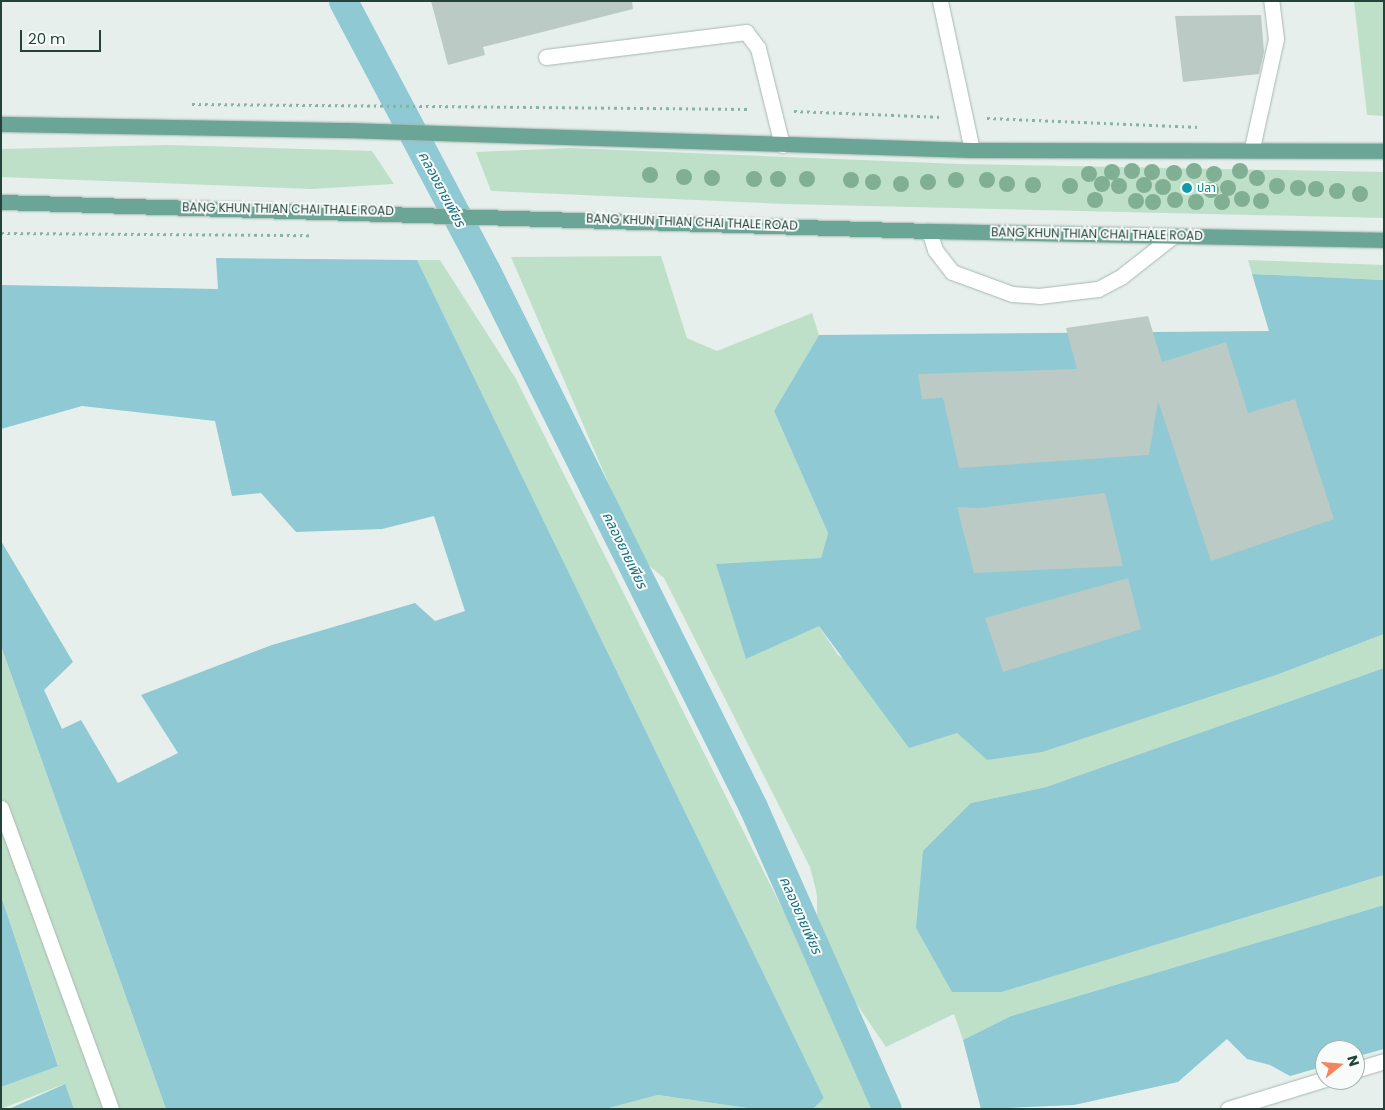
<!DOCTYPE html>
<html>
<head>
<meta charset="utf-8">
<style>
	body { margin:0 }
	#map { position:relative; width:1385px; height:1110px; overflow:hidden; background:#e6efeb; font-family:Poppins,"Noto Sans Thai",sans-serif }
	div>[style] { position:absolute }
	[style*='--x'] { left:calc(var(--x)*1px); top:calc(var(--y)*1px); width:calc(var(--w)*1px); rotate:calc(var(--a)*1deg) }
	.green>* { inset:0; background:#bfe0c8 }
	.water>* { inset:0; background:#8ec9d4 }
	.canal>* { height:29px; margin:-14.5px; padding:0 14.5px; transform-origin:14.5px; border-radius:14.5px; background:#8ec9d4 }
	.building>* { inset:0; background:#bbcac4 }
	.path>* { height:3px; margin-top:-1.5px; transform-origin:0; background:repeating-linear-gradient(90deg,#86b3a5 0 2.5px,transparent 0 6.5px) }
	.roads { filter:drop-shadow(0 0 1px #a8b8b2) drop-shadow(0 0 1px #a8b8b2) }
	.minor>* { height:15px; margin:-7.5px; padding:0 7.5px; transform-origin:7.5px; border-radius:7.5px; background:#fff }
	.major>* { height:15px; margin:-7.5px; padding:0 7.5px; transform-origin:7.5px; border-radius:7.5px; background:#6aa596 }
	.trees>* { width:16px; height:16px; margin:-8px; border-radius:50%; background:#80af93 }
	.dots>* { width:14px; height:14px; translate:-50% -50%; box-sizing:border-box; border:2px solid #f7fbf9; border-radius:50% }
	span { translate:-50% -50%; white-space:nowrap; text-align:center; line-height:1.15; -webkit-text-stroke:4px #f7fbf9; paint-order:stroke }
	.culture-label { font-size:12px; color:#0d838f }
	.left { translate:0 -50%; text-align:left }
	.street-label { font-size:12px; color:#24423a }
	.water-label { font-size:14px; color:#1c6f80; font-style:italic }
	.frame { position:absolute; inset:0; border:2px solid #24423a; pointer-events:none }
	.north { position:absolute; left:1315px; top:1040px; width:50px; height:50px; box-sizing:border-box; background:#f7fbf9; border:1px solid #a3b1ad; border-radius:50%; rotate:73deg; font-size:14px; font-weight:700; line-height:20px; text-align:center; color:#24423a }
	.north::after { content:''; display:block; margin:auto; width:18px; height:22px; background:#f4845f; clip-path:polygon(50% 0,100% 100%,50% 72%,0 100%) }
	.scale { position:absolute; left:20px; top:30px; width:81px; height:22px; box-sizing:border-box; border:2px solid #24423a; border-top:0; padding-left:6px; font-size:15px; line-height:18px; white-space:nowrap; color:#24423a; -webkit-text-stroke:4px #f7fbf9; paint-order:stroke }
</style>
</head>
<body>
<div id="map">
	<div class="green">
		<i style="clip-path:polygon(1354px 1px,1384px 1px,1384px 116px,1367px 115px)"></i>
		<i style="clip-path:polygon(167px 145px,372px 151px,394px 184px,311px 189px,1px 177px,1px 149px)"></i>
		<i style="clip-path:polygon(570px 148px,960px 164px,1384px 172px,1384px 218px,784px 204px,491px 191px,476px 152px)"></i>
		<i style="clip-path:polygon(661px 256px,687px 338px,717px 351px,812px 313px,819px 335px,774px 411px,828px 533px,821px 558px,716px 565px,819px 626px,838px 655px,957px 733px,987px 760px,1279px 674px,1384px 634px,1384px 668px,1046px 787px,971px 803px,1002px 992px,1384px 875px,1384px 905px,1011px 1016px,963px 1040px,954px 1014px,886px 1047px,849px 993px,817px 926px,817px 895px,810px 867px,664px 578px,641px 559px,511px 257px)"></i>
		<i style="clip-path:polygon(417px 260px,440px 260px,516px 379px,786px 916px,872px 1109px,813px 1109px,824px 1098px)"></i>
		<i style="clip-path:polygon(1248px 260px,1384px 265px,1384px 280px,1252px 274px)"></i>
		<i style="clip-path:polygon(1px 646px,166px 1109px,74px 1109px,64px 1084px,1px 1109px,1px 1087px,58px 1065px,1px 896px)"></i>
		<i style="clip-path:polygon(658px 1095px,754px 1109px,605px 1109px)"></i>
	</div>
	<div class="water">
		<i style="clip-path:polygon(216px 258px,417px 260px,824px 1098px,813px 1109px,754px 1109px,658px 1095px,605px 1109px,166px 1109px,1px 646px,1px 541px,73px 662px,44px 690px,62px 729px,81px 720px,118px 783px,178px 753px,141px 695px,272px 645px,415px 603px,435px 621px,465px 611px,434px 516px,382px 529px,296px 532px,261px 493px,232px 496px,215px 421px,82px 406px,1px 429px,1px 285px,218px 289px)"></i>
		<i style="clip-path:polygon(1252px 274px,1384px 280px,1384px 634px,1279px 674px,1042px 752px,987px 760px,957px 733px,909px 748px,819px 626px,746px 659px,716px 564px,821px 558px,828px 533px,774px 411px,819px 335px,1269px 331px)"></i>
		<i style="clip-path:polygon(1384px 668px,1384px 875px,1002px 992px,952px 992px,916px 928px,923px 851px,971px 803px,1046px 787px)"></i>
		<i style="clip-path:polygon(1px 896px,58px 1066px,1px 1087px)"></i>
		<i style="clip-path:polygon(1384px 905px,1384px 1049px,1355px 1057px,1355px 1050px,1325px 1050px,1325px 1066px,1290px 1076px,1270px 1065px,1247px 1059px,1227px 1039px,1178px 1082px,1074px 1105px,981px 1109px,963px 1040px,1011px 1016px)"></i>
		<i style="clip-path:polygon(65px 1084px,74px 1109px,9px 1109px)"></i>
	</div>
	<div class="canal">
		<i style="--x:343;--y:1;--w:306;--a:62.1"></i>
		<i style="--x:486;--y:271;--w:599;--a:63.52"></i>
		<i style="--x:753;--y:807;--w:330;--a:66.1"></i>
	</div>
	<div class="building">
		<i style="clip-path:polygon(431px 1px,632px 1px,633px 9px,483px 47px,485px 55px,448px 65px)"></i>
		<i style="clip-path:polygon(1261px 15px,1264px 52px,1259px 74px,1183px 82px,1175px 16px)"></i>
		<i style="clip-path:polygon(1148px 316px,1162px 362px,1226px 342px,1248px 413px,1295px 399px,1334px 519px,1211px 561px,1158px 401px,1149px 455px,959px 468px,943px 398px,922px 399px,918px 374px,1077px 369px,1066px 328px)"></i>
		<i style="clip-path:polygon(1105px 493px,1123px 566px,974px 573px,957px 507px,978px 508px)"></i>
		<i style="clip-path:polygon(1128px 578px,1141px 629px,1003px 672px,985px 618px)"></i>
	</div>
	<div class="path">
		<i style="--x:192;--y:104;--w:559;--a:0.51"></i>
		<i style="--x:794;--y:111;--w:149;--a:2.3"></i>
		<i style="--x:987;--y:118;--w:213;--a:2.4"></i>
		<i style="--x:1;--y:233;--w:310;--a:0.4"></i>
	</div>
	<div class="roads">
		<div class="minor">
			<i style="--x:940;--y:1;--w:152;--a:77.9"></i>
			<i style="--x:546;--y:57;--w:202;--a:-7.1"></i>
			<i style="--x:746;--y:32;--w:20;--a:53"></i>
			<i style="--x:758;--y:48;--w:100;--a:76.1"></i>
			<i style="--x:1252;--y:148;--w:112;--a:-77.6"></i>
			<i style="--x:1276;--y:39;--w:38;--a:-97"></i>
			<i style="--x:929;--y:231;--w:20;--a:72"></i>
			<i style="--x:935;--y:250;--w:28;--a:52"></i>
			<i style="--x:952;--y:272;--w:64;--a:20.1"></i>
			<i style="--x:1012;--y:294;--w:27;--a:4"></i>
			<i style="--x:1039;--y:296;--w:59;--a:-6.8"></i>
			<i style="--x:1098;--y:289;--w:27;--a:-28"></i>
			<i style="--x:1122;--y:276;--w:65;--a:-38.1"></i>
			<i style="--x:1;--y:808;--w:320;--a:69.9"></i>
			<i style="--x:1355;--y:1070;--w:30;--a:-17"></i>
			<i style="--x:1228;--y:1109;--w:102;--a:-17.2"></i>
		</div>
		<div class="major">
			<i style="--x:1;--y:124;--w:345;--a:1"></i>
			<i style="--x:346;--y:130;--w:626;--a:1.83"></i>
			<i style="--x:972;--y:150;--w:412;--a:0.1"></i>
			<i style="--x:1;--y:202;--w:928;--a:1.79"></i>
			<i style="--x:929;--y:231;--w:455;--a:1.1"></i>
		</div>
	</div>
	<div class="trees">
		<i style="left:1132px;top:171px"></i>
		<i style="left:1194px;top:171px"></i>
		<i style="left:1240px;top:171px"></i>
		<i style="left:1112px;top:172px"></i>
		<i style="left:1152px;top:172px"></i>
		<i style="left:1174px;top:173px"></i>
		<i style="left:1089px;top:174px"></i>
		<i style="left:1214px;top:174px"></i>
		<i style="left:650px;top:175px"></i>
		<i style="left:684px;top:177px"></i>
		<i style="left:712px;top:178px"></i>
		<i style="left:1257px;top:178px"></i>
		<i style="left:754px;top:179px"></i>
		<i style="left:778px;top:179px"></i>
		<i style="left:807px;top:179px"></i>
		<i style="left:851px;top:180px"></i>
		<i style="left:956px;top:180px"></i>
		<i style="left:987px;top:180px"></i>
		<i style="left:873px;top:182px"></i>
		<i style="left:928px;top:182px"></i>
		<i style="left:901px;top:184px"></i>
		<i style="left:1007px;top:184px"></i>
		<i style="left:1102px;top:184px"></i>
		<i style="left:1033px;top:185px"></i>
		<i style="left:1144px;top:185px"></i>
		<i style="left:1070px;top:186px"></i>
		<i style="left:1119px;top:186px"></i>
		<i style="left:1277px;top:186px"></i>
		<i style="left:1163px;top:187px"></i>
		<i style="left:1228px;top:188px"></i>
		<i style="left:1298px;top:188px"></i>
		<i style="left:1316px;top:189px"></i>
		<i style="left:1211px;top:190px"></i>
		<i style="left:1337px;top:191px"></i>
		<i style="left:1360px;top:194px"></i>
		<i style="left:1242px;top:199px"></i>
		<i style="left:1095px;top:200px"></i>
		<i style="left:1175px;top:200px"></i>
		<i style="left:1136px;top:201px"></i>
		<i style="left:1261px;top:201px"></i>
		<i style="left:1153px;top:202px"></i>
		<i style="left:1196px;top:202px"></i>
		<i style="left:1222px;top:202px"></i>
	</div>
	<div class="dots">
		<i style="left:1187px;top:188px;background:#0f9aa8"></i>
	</div>
	<div class="culture-label">
		<span class="left" style="left:1197px;top:188px">ปลา</span>
	</div>
	<div class="street-label">
		<span style="left:288px;top:209px;rotate:1deg">BANG KHUN THIAN CHAI THALE ROAD</span>
		<span style="left:692px;top:222px;rotate:2deg">BANG KHUN THIAN CHAI THALE ROAD</span>
		<span style="left:1097px;top:234px;rotate:1deg">BANG KHUN THIAN CHAI THALE ROAD</span>
	</div>
	<div class="water-label">
		<span style="left:442px;top:189px;rotate:62deg">คลองยายเพียร</span>
		<span style="left:625px;top:550px;rotate:64deg">คลองยายเพียร</span>
		<span style="left:801px;top:915px;rotate:66deg">คลองยายเพียร</span>
	</div>
	<div class="frame"></div>
	<div class="north">N</div>
	<div class="scale">20 m</div>
</div>
</body>
</html>
